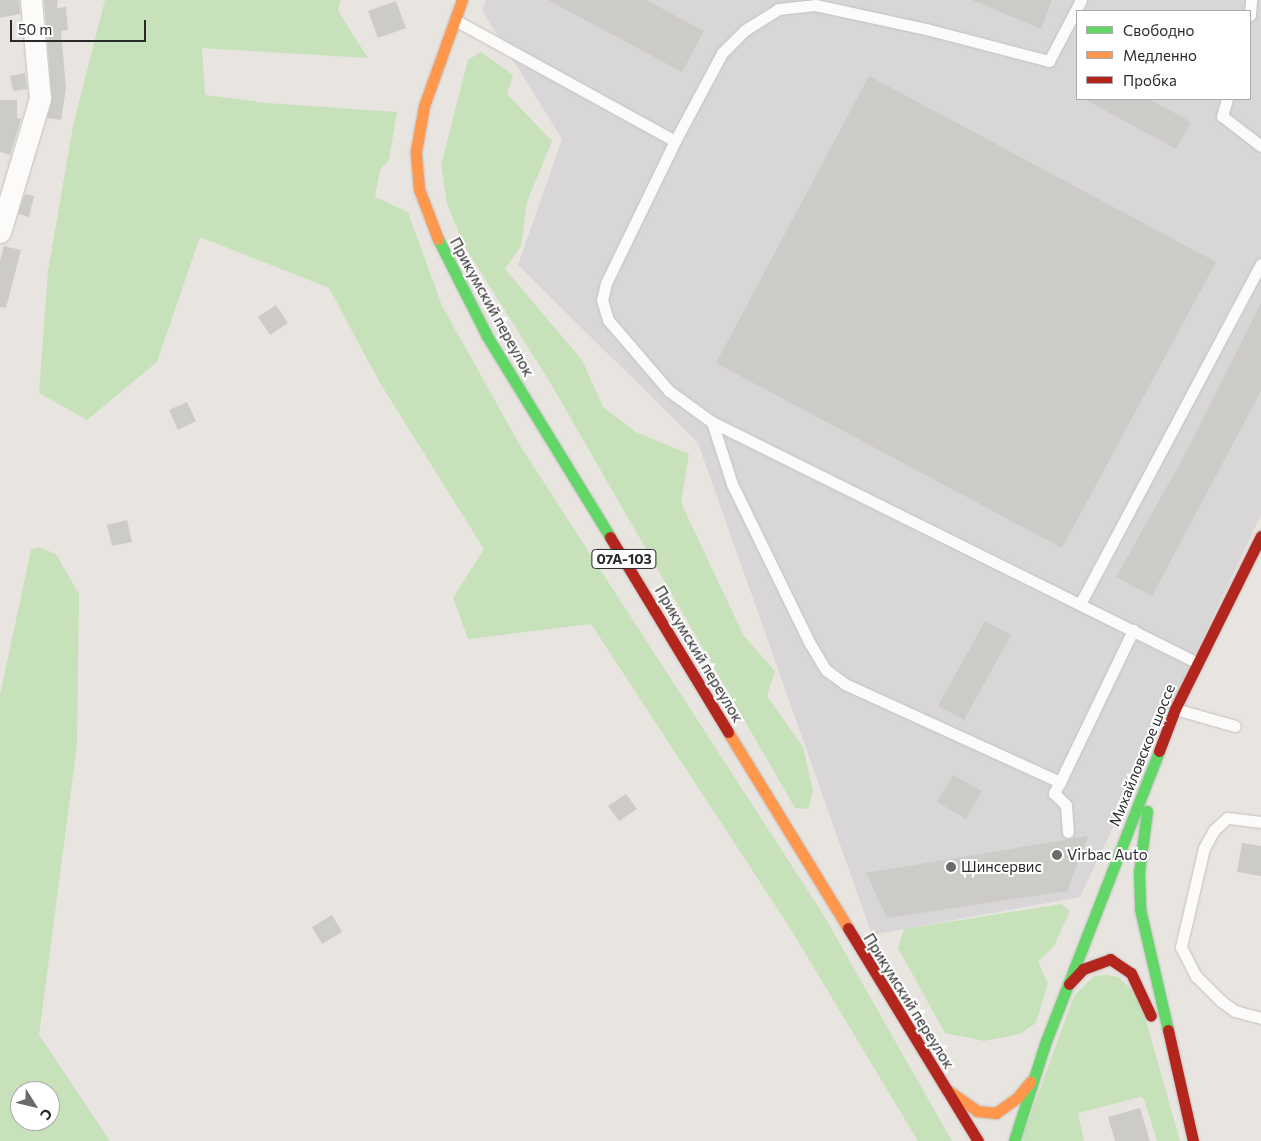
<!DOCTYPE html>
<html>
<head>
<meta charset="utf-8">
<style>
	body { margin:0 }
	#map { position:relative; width:1261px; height:1141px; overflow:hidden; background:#e8e5e0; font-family:Commissioner,sans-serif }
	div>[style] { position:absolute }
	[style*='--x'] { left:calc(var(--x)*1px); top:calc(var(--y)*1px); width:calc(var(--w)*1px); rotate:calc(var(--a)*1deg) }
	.industrial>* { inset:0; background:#d9d6d7 }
	.green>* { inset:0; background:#c7e1bb }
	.building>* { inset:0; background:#cdcbc7 }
	.roads { filter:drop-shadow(0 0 1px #c1c1c1) drop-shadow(0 0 1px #c1c1c1) }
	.lane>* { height:11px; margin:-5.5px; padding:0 5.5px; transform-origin:5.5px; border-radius:5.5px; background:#fcfbfa }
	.street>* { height:21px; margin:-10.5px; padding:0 10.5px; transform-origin:10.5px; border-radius:10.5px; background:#fcfbfa }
	.fast>* { height:11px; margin:-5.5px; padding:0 5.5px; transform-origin:5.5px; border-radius:5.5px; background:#63d668 }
	.slow>* { height:11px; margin:-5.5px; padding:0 5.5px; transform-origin:5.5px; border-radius:5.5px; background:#ff974d }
	.jam>* { height:11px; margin:-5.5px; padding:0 5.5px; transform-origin:5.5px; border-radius:5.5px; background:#b3261e }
	.dots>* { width:14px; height:14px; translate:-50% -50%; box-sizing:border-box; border:2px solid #fff; border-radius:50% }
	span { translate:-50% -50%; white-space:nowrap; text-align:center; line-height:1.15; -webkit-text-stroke:4px #fff; paint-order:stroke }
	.shield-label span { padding:1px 4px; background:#fff; border:1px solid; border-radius:4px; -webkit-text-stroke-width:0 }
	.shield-label { font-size:14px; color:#2a2a2a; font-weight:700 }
	.street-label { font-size:15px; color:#2a2a2a }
	.poi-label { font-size:15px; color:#2a2a2a }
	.left { translate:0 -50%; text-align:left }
	.legend { position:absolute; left:1076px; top:10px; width:175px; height:90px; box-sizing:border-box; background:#fff; border:1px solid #aaa; margin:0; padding:6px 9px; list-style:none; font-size:15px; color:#2a2a2a }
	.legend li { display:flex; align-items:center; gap:10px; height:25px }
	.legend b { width:25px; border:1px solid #aaa }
	.north { position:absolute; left:10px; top:1081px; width:50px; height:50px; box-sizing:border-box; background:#fff; border:1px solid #aaa; border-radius:50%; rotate:126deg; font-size:14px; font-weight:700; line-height:20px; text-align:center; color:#2a2a2a }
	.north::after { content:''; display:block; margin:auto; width:18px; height:22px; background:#6c6b6a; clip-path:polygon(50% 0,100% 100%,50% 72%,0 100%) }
	.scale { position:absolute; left:10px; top:20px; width:136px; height:22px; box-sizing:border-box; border:2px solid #2a2a2a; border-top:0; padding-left:6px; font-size:15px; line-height:18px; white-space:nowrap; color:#2a2a2a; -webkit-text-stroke:4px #fff; paint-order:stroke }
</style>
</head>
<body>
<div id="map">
	<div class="industrial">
		<i style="clip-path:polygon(evenodd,486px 0,1261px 0,1261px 515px,1080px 897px,872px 935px,698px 443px,518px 265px,562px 139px,482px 10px,486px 0,1077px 11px,1250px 11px,1250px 99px,1077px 99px,1077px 11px)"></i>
	</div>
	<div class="green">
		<i style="clip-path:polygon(105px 0,340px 0,338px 11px,368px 58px,202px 48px,205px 95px,267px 103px,397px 112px,389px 160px,380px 170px,375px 197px,408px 212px,442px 306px,521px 447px,823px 914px,952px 1141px,918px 1141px,790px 928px,591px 624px,468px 639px,453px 598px,484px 549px,380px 383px,329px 288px,200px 237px,157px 362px,87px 420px,39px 393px,48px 271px,73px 126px)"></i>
		<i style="clip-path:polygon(481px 52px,513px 75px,507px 94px,552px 141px,527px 202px,521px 246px,505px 269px,582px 360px,603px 407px,636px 432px,689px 454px,681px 503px,744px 636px,775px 671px,767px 696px,803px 747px,813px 791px,808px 809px,795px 808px,551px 384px,465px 247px,447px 204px,441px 165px,468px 60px)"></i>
		<i style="clip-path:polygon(evenodd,39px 547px,56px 554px,79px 594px,77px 745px,39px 1035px,110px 1141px,0 1141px,0 695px,31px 550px,39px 547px,20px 1091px,50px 1091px,50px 1121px,20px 1121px,20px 1091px)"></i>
		<i style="clip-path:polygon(1061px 904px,1070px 911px,1054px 946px,1038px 962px,1048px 983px,1036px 1023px,1020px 1034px,984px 1041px,945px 1033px,898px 948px,904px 929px)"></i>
		<i style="clip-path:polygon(1106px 975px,1118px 977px,1139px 996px,1180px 1141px,1157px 1141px,1144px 1099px,1140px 1097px,1078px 1113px,1084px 1141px,1021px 1141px,1074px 996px,1094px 976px)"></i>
	</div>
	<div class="building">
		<i style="clip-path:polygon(0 0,19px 0,20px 14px,0 18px)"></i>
		<i style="clip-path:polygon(44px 0,58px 0,57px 8px,66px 7px,68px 30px,61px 31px,66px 88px,61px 120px,47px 118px,52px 98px)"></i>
		<i style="clip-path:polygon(548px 0,646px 0,704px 31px,682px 72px)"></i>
		<i style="clip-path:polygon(972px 0,1052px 0,1041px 29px)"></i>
		<i style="clip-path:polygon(396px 1px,406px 28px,378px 38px,368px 11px)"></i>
		<i style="clip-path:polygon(25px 73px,27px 89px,13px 91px,10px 76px)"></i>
		<i style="clip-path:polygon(869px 76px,1216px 262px,1062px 548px,716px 363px)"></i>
		<i style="clip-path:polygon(1084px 99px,1149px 99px,1191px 122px,1176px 149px)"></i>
		<i style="clip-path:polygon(0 100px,17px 100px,17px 118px,21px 119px,10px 155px,0 152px)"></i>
		<i style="clip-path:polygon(25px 194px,34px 196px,29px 217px,18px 214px)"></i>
		<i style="clip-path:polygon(4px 246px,21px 250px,6px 308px,0 307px,0 261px)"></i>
		<i style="clip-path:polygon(1261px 303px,1261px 391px,1152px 596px,1116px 577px,1183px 458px)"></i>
		<i style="clip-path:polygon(276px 305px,288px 323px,270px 335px,258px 317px)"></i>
		<i style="clip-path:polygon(187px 402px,196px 421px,178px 430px,169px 410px)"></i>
		<i style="clip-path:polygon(127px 520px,132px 542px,112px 546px,107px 525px)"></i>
		<i style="clip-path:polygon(985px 621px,1011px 635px,964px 720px,938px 706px)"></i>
		<i style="clip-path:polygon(953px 775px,982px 791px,966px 819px,937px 802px)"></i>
		<i style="clip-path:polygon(626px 794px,637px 809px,619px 821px,608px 806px)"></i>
		<i style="clip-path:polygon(1088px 836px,1067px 891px,887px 918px,866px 873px)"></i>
		<i style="clip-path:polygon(1242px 843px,1261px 846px,1261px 876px,1237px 872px)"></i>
		<i style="clip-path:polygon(332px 915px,342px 932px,322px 944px,312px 927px)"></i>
		<i style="clip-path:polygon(1140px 1108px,1150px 1141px,1115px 1141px,1108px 1117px)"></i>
	</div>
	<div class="roads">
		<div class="lane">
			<i style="--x:1250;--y:15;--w:15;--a:-86"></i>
			<i style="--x:455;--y:20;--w:251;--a:28.8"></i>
			<i style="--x:675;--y:141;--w:158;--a:115.9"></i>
			<i style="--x:606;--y:283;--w:17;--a:103"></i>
			<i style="--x:602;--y:300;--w:21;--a:73"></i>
			<i style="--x:608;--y:320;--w:94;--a:49.3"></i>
			<i style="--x:669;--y:391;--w:53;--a:35.8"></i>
			<i style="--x:712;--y:422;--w:542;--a:26.38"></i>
			<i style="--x:1227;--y:99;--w:18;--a:106"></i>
			<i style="--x:1222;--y:116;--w:49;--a:37.6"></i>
			<i style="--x:675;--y:141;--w:100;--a:-61.9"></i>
			<i style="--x:722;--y:53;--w:33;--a:-45"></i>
			<i style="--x:745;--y:30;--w:39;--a:-32"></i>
			<i style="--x:778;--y:9;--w:37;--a:-6"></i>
			<i style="--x:815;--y:5;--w:114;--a:12.2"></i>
			<i style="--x:926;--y:29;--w:127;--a:14.6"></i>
			<i style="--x:1049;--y:61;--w:69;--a:-62.3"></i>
			<i style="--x:712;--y:422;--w:65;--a:72.1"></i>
			<i style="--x:732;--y:484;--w:176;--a:64"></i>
			<i style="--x:809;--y:642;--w:33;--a:59"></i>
			<i style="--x:826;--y:670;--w:24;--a:36"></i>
			<i style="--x:845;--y:684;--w:236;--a:24.5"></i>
			<i style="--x:1060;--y:782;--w:169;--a:-64.3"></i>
			<i style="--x:1080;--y:604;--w:385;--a:-62"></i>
			<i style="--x:1175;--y:709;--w:62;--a:15.8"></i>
			<i style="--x:1060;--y:782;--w:13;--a:119"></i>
			<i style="--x:1054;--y:793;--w:17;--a:45"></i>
			<i style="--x:1066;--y:805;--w:27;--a:86"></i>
			<i style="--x:1261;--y:822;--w:34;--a:-173"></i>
			<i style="--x:1227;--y:818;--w:18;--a:137"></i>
			<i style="--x:1214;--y:830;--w:21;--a:119"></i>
			<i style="--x:1204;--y:848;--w:102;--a:103.1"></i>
			<i style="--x:1181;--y:947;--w:33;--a:63"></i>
			<i style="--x:1196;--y:976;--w:35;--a:45"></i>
			<i style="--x:1221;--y:1001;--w:17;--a:36"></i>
			<i style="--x:1235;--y:1011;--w:27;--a:15"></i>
		</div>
		<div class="street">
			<i style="--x:0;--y:232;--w:139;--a:-73.3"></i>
			<i style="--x:40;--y:99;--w:99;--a:-95.2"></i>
		</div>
		<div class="fast">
			<i style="--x:438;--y:239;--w:109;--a:63.2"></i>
			<i style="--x:487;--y:336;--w:236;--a:58.5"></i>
			<i style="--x:1147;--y:811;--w:63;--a:97.4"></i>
			<i style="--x:1139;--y:873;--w:36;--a:88"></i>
			<i style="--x:1140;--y:909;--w:124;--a:77"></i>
			<i style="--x:1014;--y:1141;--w:105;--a:-72.3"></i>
			<i style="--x:1046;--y:1041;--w:311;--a:-68.7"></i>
		</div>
		<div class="slow">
			<i style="--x:438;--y:239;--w:53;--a:-110.8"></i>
			<i style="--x:419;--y:189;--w:38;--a:-95"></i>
			<i style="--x:416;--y:151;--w:46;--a:-79.9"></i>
			<i style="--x:424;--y:106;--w:113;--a:-70.3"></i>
			<i style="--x:728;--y:732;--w:230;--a:58.5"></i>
			<i style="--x:946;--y:1089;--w:38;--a:35"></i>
			<i style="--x:977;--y:1111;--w:19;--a:6"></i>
			<i style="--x:996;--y:1113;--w:26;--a:-36"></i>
			<i style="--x:1017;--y:1098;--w:21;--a:-51"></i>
		</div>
		<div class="jam">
			<i style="--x:610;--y:537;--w:228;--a:58.8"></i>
			<i style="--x:1159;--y:751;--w:45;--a:-69.1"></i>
			<i style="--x:1175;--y:709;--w:193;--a:-63.6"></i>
			<i style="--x:848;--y:928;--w:250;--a:58.6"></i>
			<i style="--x:1069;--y:984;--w:21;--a:-47"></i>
			<i style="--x:1083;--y:969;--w:29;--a:-20"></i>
			<i style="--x:1110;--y:959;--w:25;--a:34"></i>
			<i style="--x:1131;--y:973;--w:47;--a:65.1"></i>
			<i style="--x:1168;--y:1030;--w:114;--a:77.3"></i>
		</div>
	</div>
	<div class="dots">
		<i style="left:1057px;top:855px;background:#6c6b6a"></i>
		<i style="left:951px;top:867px;background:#6c6b6a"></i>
	</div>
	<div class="shield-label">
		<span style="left:624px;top:559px">07А-103</span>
	</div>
	<div class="street-label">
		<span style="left:492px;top:307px;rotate:61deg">Прикумский переулок</span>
		<span style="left:699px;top:654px;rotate:59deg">Прикумский переулок</span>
		<span style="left:1142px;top:755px;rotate:-68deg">Михайловское шоссе</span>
		<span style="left:909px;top:1001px;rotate:58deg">Прикумский переулок</span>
	</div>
	<div class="poi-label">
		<span class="left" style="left:1067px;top:855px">Virbac Auto</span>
		<span class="left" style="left:961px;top:867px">Шинсервис</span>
	</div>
	<ul class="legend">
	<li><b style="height:6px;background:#63d668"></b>Свободно</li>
	<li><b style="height:6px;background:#ff974d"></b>Медленно</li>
	<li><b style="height:6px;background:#b3261e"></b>Пробка</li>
	</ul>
	<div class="north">С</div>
	<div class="scale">50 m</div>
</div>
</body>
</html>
